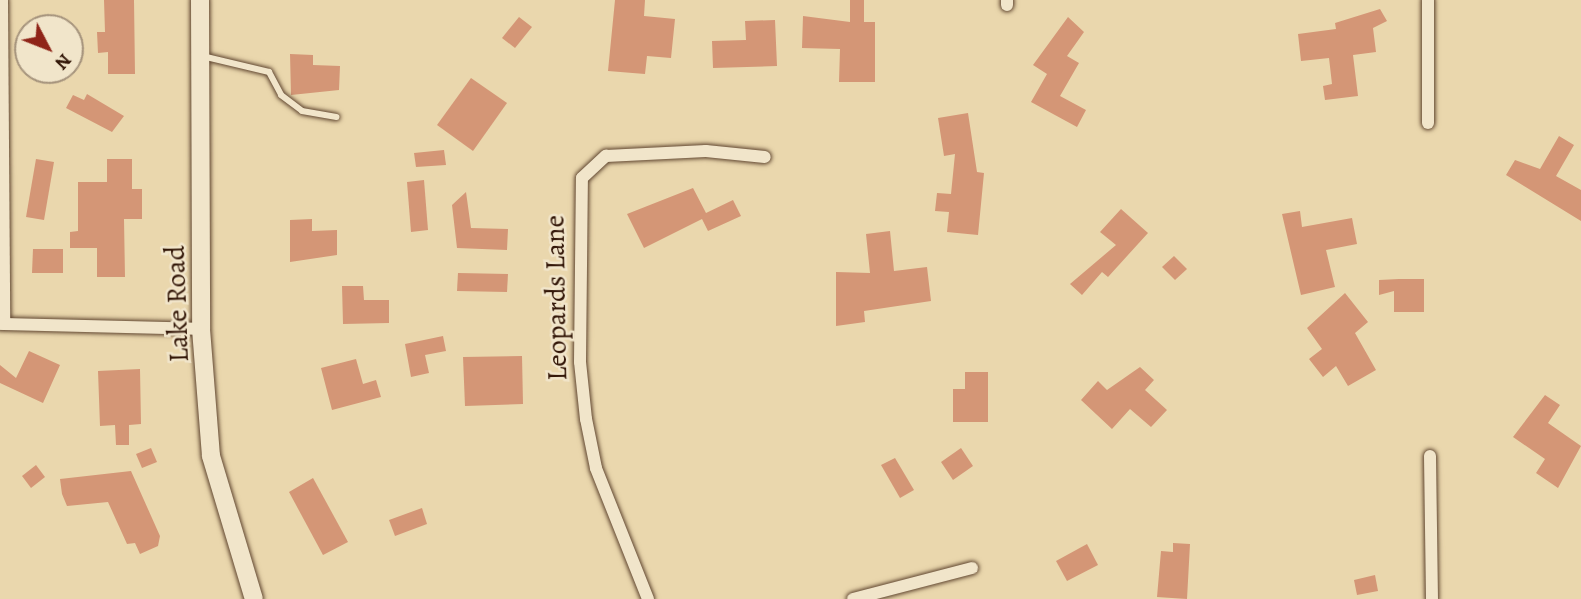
<!DOCTYPE html>
<html>
<head>
<meta charset="utf-8">
<style>
	body { margin:0 }
	#map { position:relative; width:1581px; height:599px; overflow:hidden; background:#ead7ad; font-family:Alegreya,serif }
	div>[style] { position:absolute }
	[style*='--x'] { left:calc(var(--x)*1px); top:calc(var(--y)*1px); width:calc(var(--w)*1px); rotate:calc(var(--a)*1deg) }
	.building>* { inset:0; background:#d49676 }
	.roads { filter:drop-shadow(0 0 2px #614731) drop-shadow(0 0 2px #614731) }
	.lane>* { height:6px; margin:-3px; padding:0 3px; transform-origin:3px; border-radius:3px; background:#f1e5ca }
	.street>* { height:12px; margin:-6px; padding:0 6px; transform-origin:6px; border-radius:6px; background:#f1e5ca }
	.secondary>* { height:18px; margin:-9px; padding:0 9px; transform-origin:9px; border-radius:9px; background:#f1e5ca }
	span { translate:-50% -50%; white-space:nowrap; text-align:center; line-height:1.15; -webkit-text-stroke:5px #f1e5ca; paint-order:stroke }
	.street-label { font-size:28px; color:#331708 }
	.north { position:absolute; left:14px; top:14px; width:70px; height:70px; box-sizing:border-box; background:#f1e5ca; border:2px solid #a5937c; border-radius:50%; rotate:132deg; font-size:19px; font-weight:700; line-height:28px; text-align:center; color:#331708 }
	.north::after { content:''; display:block; margin:auto; width:24px; height:32px; background:#8f2418; clip-path:polygon(50% 0,100% 100%,50% 72%,0 100%) }
</style>
</head>
<body>
<div id="map">
	<div class="building">
		<i style="clip-path:polygon(104px 0,134px 0,135px 74px,108px 74px,108px 52px,98px 53px,97px 32px,105px 32px)"></i>
		<i style="clip-path:polygon(615px 0,645px 0,644px 16px,675px 19px,671px 58px,647px 56px,645px 74px,608px 71px)"></i>
		<i style="clip-path:polygon(850px 0,864px 0,864px 22px,875px 22px,875px 82px,839px 82px,840px 49px,802px 48px,803px 16px,850px 22px)"></i>
		<i style="clip-path:polygon(1380px 9px,1387px 21px,1373px 28px,1376px 52px,1353px 55px,1358px 96px,1325px 100px,1323px 86px,1332px 84px,1329px 58px,1301px 61px,1298px 34px,1336px 29px,1335px 23px)"></i>
		<i style="clip-path:polygon(519px 17px,532px 27px,515px 48px,502px 38px)"></i>
		<i style="clip-path:polygon(1068px 17px,1084px 32px,1067px 56px,1079px 63px,1060px 96px,1086px 110px,1077px 127px,1031px 102px,1047px 74px,1033px 65px)"></i>
		<i style="clip-path:polygon(775px 20px,777px 66px,713px 68px,712px 41px,746px 40px,745px 21px)"></i>
		<i style="clip-path:polygon(290px 54px,313px 55px,313px 65px,340px 66px,339px 90px,291px 95px)"></i>
		<i style="clip-path:polygon(471px 78px,507px 103px,473px 151px,437px 125px)"></i>
		<i style="clip-path:polygon(87px 94px,124px 116px,112px 132px,66px 108px,73px 95px,84px 100px)"></i>
		<i style="clip-path:polygon(968px 113px,977px 172px,984px 173px,978px 235px,947px 232px,949px 212px,935px 211px,937px 193px,951px 194px,955px 154px,944px 156px,938px 118px)"></i>
		<i style="clip-path:polygon(1559px 136px,1574px 145px,1556px 176px,1581px 190px,1581px 221px,1506px 175px,1515px 160px,1540px 169px)"></i>
		<i style="clip-path:polygon(444px 150px,446px 165px,416px 167px,414px 153px)"></i>
		<i style="clip-path:polygon(36px 159px,54px 162px,44px 220px,26px 217px)"></i>
		<i style="clip-path:polygon(107px 159px,132px 159px,132px 189px,142px 189px,142px 219px,124px 219px,125px 277px,97px 277px,97px 248px,70px 248px,70px 232px,78px 231px,78px 182px,107px 182px)"></i>
		<i style="clip-path:polygon(424px 180px,428px 230px,411px 232px,407px 182px)"></i>
		<i style="clip-path:polygon(693px 188px,706px 213px,733px 200px,741px 216px,708px 231px,702px 219px,644px 248px,627px 214px)"></i>
		<i style="clip-path:polygon(466px 192px,471px 228px,508px 229px,507px 250px,457px 248px,452px 205px)"></i>
		<i style="clip-path:polygon(1121px 209px,1148px 233px,1108px 277px,1102px 272px,1082px 295px,1070px 284px,1116px 245px,1100px 232px)"></i>
		<i style="clip-path:polygon(1300px 211px,1302px 227px,1352px 218px,1357px 244px,1326px 250px,1335px 287px,1301px 295px,1282px 214px)"></i>
		<i style="clip-path:polygon(312px 219px,312px 231px,337px 230px,337px 255px,290px 262px,290px 220px)"></i>
		<i style="clip-path:polygon(890px 231px,894px 271px,927px 267px,931px 301px,864px 311px,865px 322px,836px 326px,836px 272px,870px 273px,866px 234px)"></i>
		<i style="clip-path:polygon(33px 249px,63px 249px,63px 273px,32px 273px)"></i>
		<i style="clip-path:polygon(1174px 256px,1187px 269px,1175px 280px,1162px 267px)"></i>
		<i style="clip-path:polygon(458px 273px,508px 274px,507px 292px,457px 291px)"></i>
		<i style="clip-path:polygon(1399px 279px,1424px 279px,1424px 312px,1394px 312px,1394px 291px,1379px 295px,1379px 280px)"></i>
		<i style="clip-path:polygon(342px 286px,363px 286px,364px 300px,389px 300px,389px 323px,343px 324px)"></i>
		<i style="clip-path:polygon(1345px 293px,1368px 322px,1355px 333px,1376px 370px,1348px 386px,1336px 366px,1323px 377px,1309px 359px,1322px 349px,1307px 328px)"></i>
		<i style="clip-path:polygon(443px 336px,446px 351px,425px 355px,429px 373px,411px 377px,405px 344px)"></i>
		<i style="clip-path:polygon(29px 351px,60px 365px,43px 403px,0 383px,0 365px,16px 378px)"></i>
		<i style="clip-path:polygon(522px 356px,523px 404px,465px 406px,463px 357px)"></i>
		<i style="clip-path:polygon(356px 359px,363px 384px,376px 380px,381px 397px,332px 410px,321px 368px)"></i>
		<i style="clip-path:polygon(1140px 367px,1154px 380px,1145px 390px,1167px 410px,1151px 427px,1130px 409px,1112px 429px,1081px 400px,1098px 381px,1107px 390px)"></i>
		<i style="clip-path:polygon(140px 369px,141px 424px,129px 425px,129px 445px,116px 445px,115px 425px,100px 426px,98px 371px)"></i>
		<i style="clip-path:polygon(965px 372px,988px 372px,988px 422px,953px 422px,953px 389px,965px 389px)"></i>
		<i style="clip-path:polygon(1545px 395px,1560px 405px,1548px 423px,1581px 446px,1558px 488px,1536px 473px,1545px 459px,1513px 437px)"></i>
		<i style="clip-path:polygon(151px 448px,157px 462px,142px 468px,136px 454px)"></i>
		<i style="clip-path:polygon(961px 448px,973px 466px,953px 480px,941px 462px)"></i>
		<i style="clip-path:polygon(895px 458px,914px 490px,900px 498px,881px 465px)"></i>
		<i style="clip-path:polygon(36px 465px,45px 477px,31px 488px,22px 476px)"></i>
		<i style="clip-path:polygon(131px 471px,160px 536px,158px 546px,140px 554px,135px 543px,127px 544px,108px 502px,67px 506px,62px 494px,60px 479px)"></i>
		<i style="clip-path:polygon(313px 478px,348px 542px,323px 555px,289px 492px)"></i>
		<i style="clip-path:polygon(422px 508px,427px 524px,395px 536px,389px 520px)"></i>
		<i style="clip-path:polygon(1173px 543px,1190px 544px,1187px 599px,1157px 597px,1161px 551px,1173px 552px)"></i>
		<i style="clip-path:polygon(1087px 544px,1098px 565px,1067px 581px,1056px 561px)"></i>
		<i style="clip-path:polygon(1375px 575px,1378px 591px,1357px 595px,1354px 580px)"></i>
	</div>
	<div class="roads">
		<div class="lane">
			<i style="--x:202;--y:56;--w:69;--a:13.4"></i>
			<i style="--x:269;--y:72;--w:26;--a:62"></i>
			<i style="--x:281;--y:95;--w:26;--a:37"></i>
			<i style="--x:302;--y:111;--w:35;--a:10"></i>
		</div>
		<div class="street">
			<i style="--x:2;--y:0;--w:324;--a:89.6"></i>
			<i style="--x:1007;--y:0;--w:5;--a:90"></i>
			<i style="--x:1428;--y:0;--w:123;--a:90"></i>
			<i style="--x:0;--y:324;--w:201;--a:1.4"></i>
			<i style="--x:1430;--y:456;--w:143;--a:89.2"></i>
			<i style="--x:648;--y:599;--w:141;--a:-111.7"></i>
			<i style="--x:596;--y:468;--w:50;--a:-101.5"></i>
			<i style="--x:586;--y:419;--w:57;--a:-96"></i>
			<i style="--x:580;--y:362;--w:184;--a:-89.4"></i>
			<i style="--x:582;--y:178;--w:33;--a:-43"></i>
			<i style="--x:606;--y:156;--w:100;--a:-2.9"></i>
			<i style="--x:706;--y:151;--w:59;--a:5.8"></i>
			<i style="--x:853;--y:599;--w:123;--a:-14.6"></i>
		</div>
		<div class="secondary">
			<i style="--x:200;--y:0;--w:329;--a:89.8"></i>
			<i style="--x:201;--y:329;--w:127;--a:85.5"></i>
			<i style="--x:211;--y:456;--w:149;--a:73.3"></i>
		</div>
	</div>
	<div class="street-label">
		<span style="left:556px;top:298px;rotate:-91deg">Leopards Lane</span>
		<span style="left:177px;top:304px;rotate:-92deg">Lake Road</span>
	</div>
	<div class="north">N</div>
</div>
</body>
</html>
